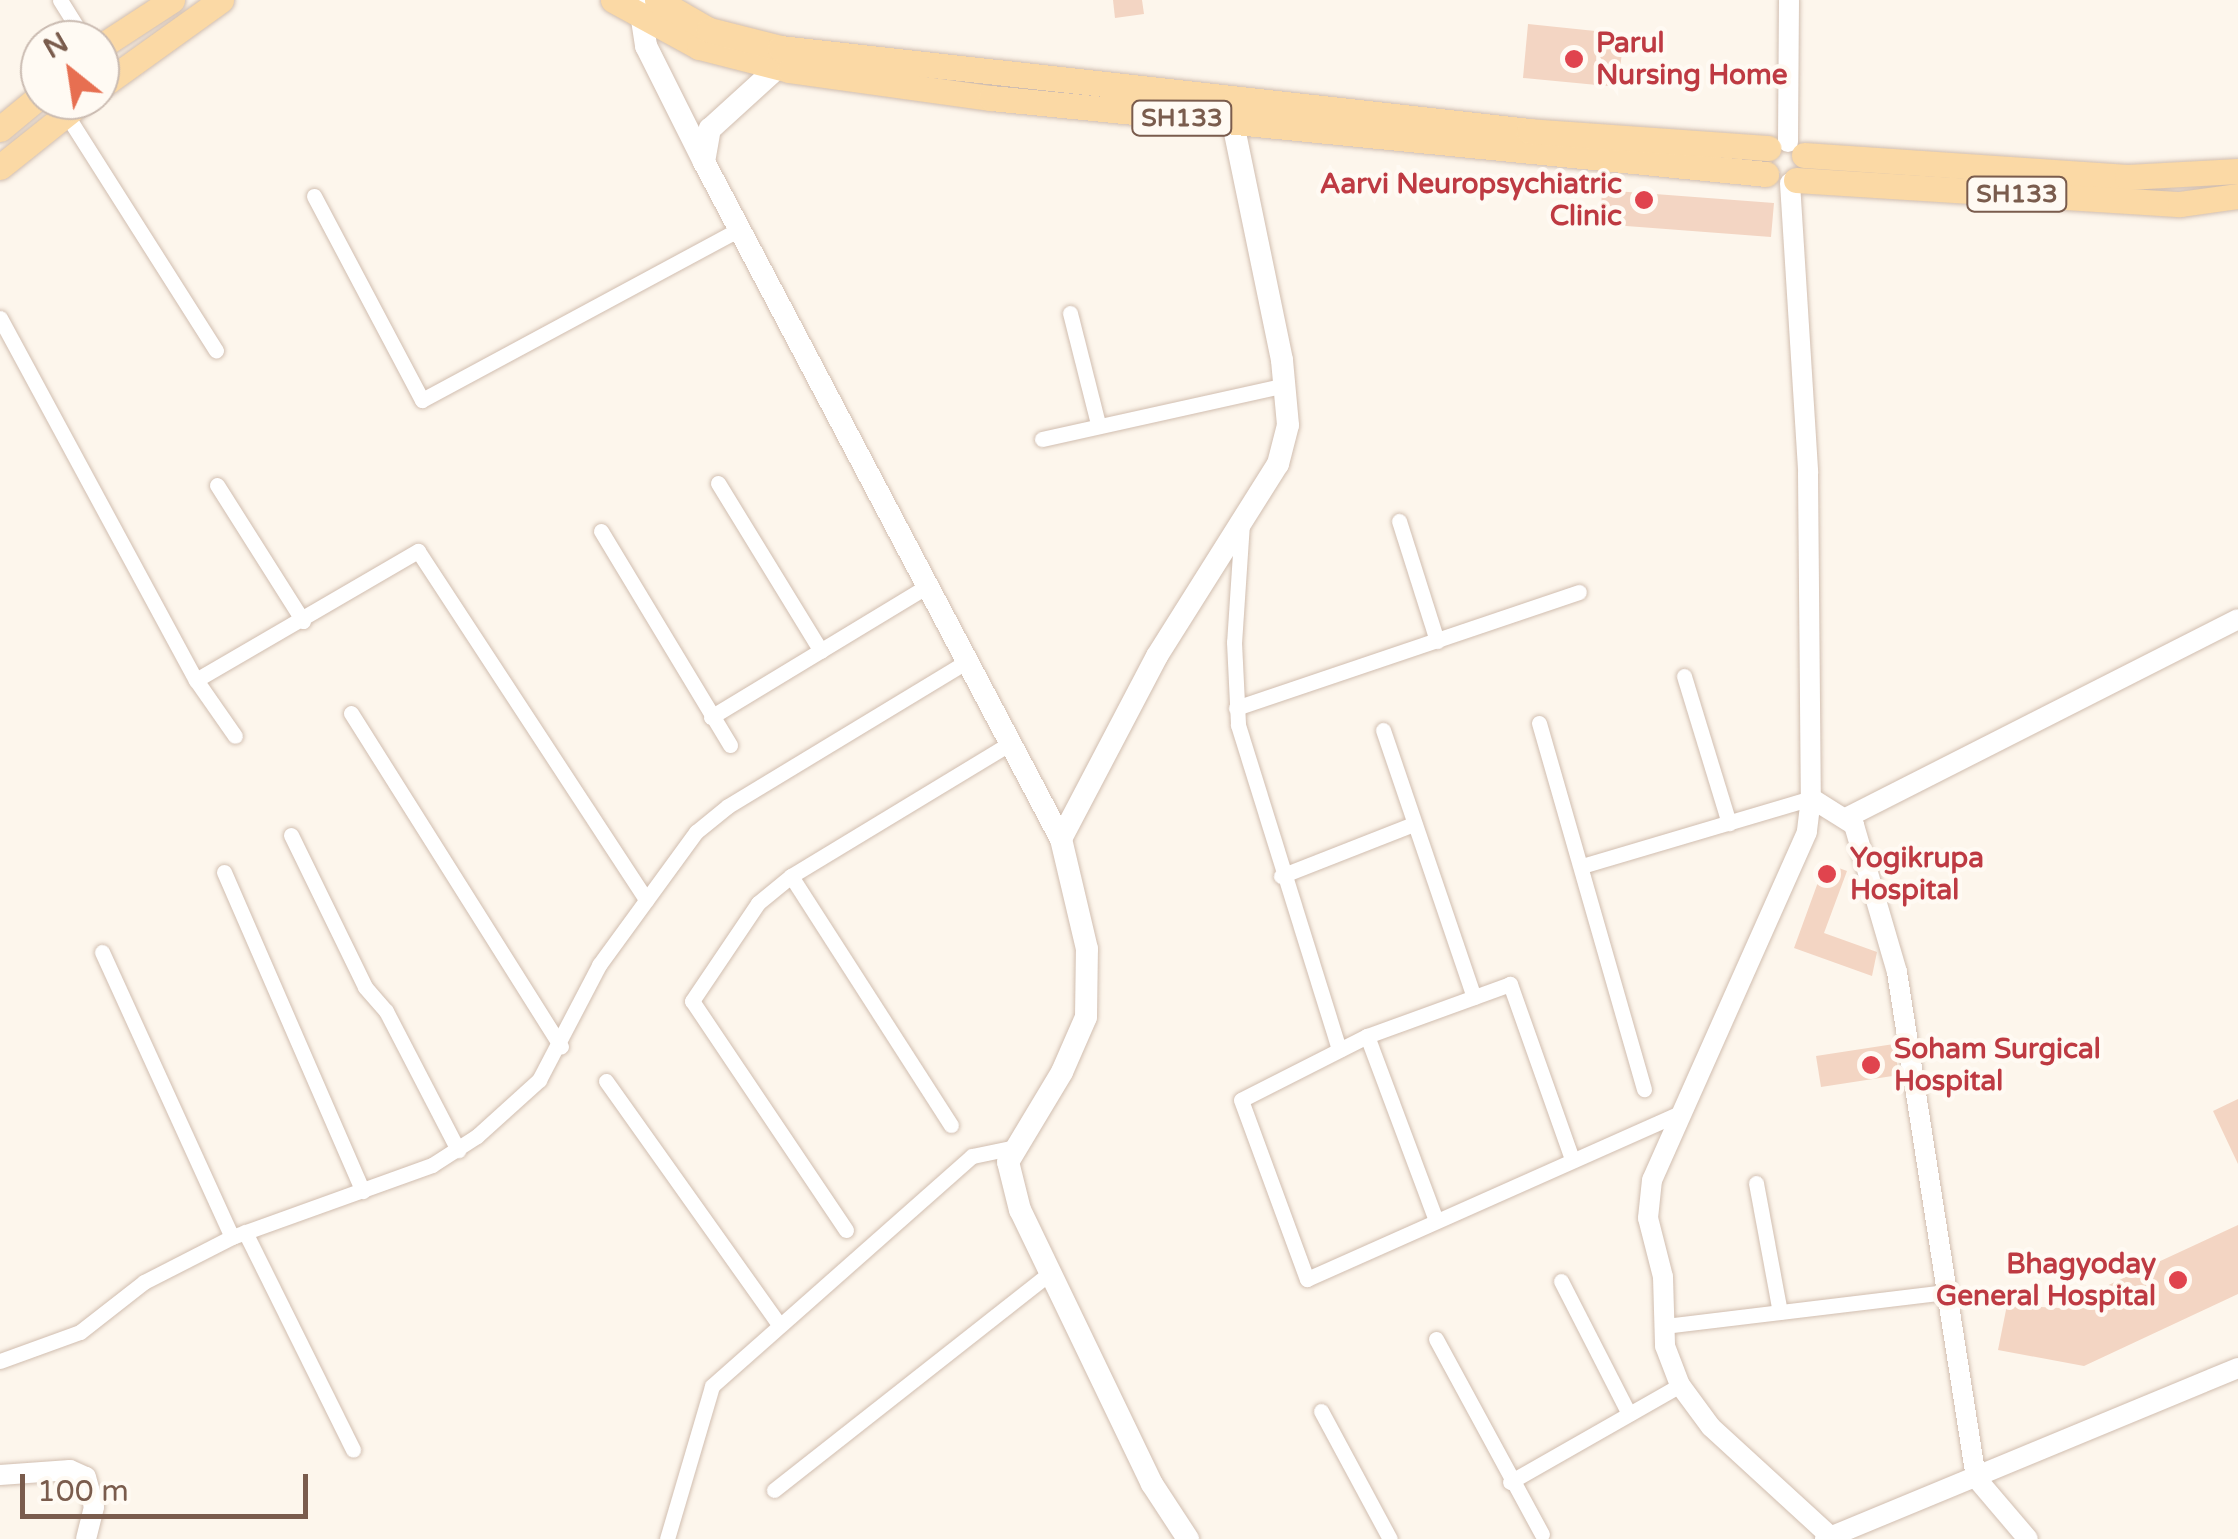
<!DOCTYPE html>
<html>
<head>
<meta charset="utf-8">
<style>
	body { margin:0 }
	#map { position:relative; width:2238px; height:1539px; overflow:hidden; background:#fdf6ec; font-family:"Varela Round",sans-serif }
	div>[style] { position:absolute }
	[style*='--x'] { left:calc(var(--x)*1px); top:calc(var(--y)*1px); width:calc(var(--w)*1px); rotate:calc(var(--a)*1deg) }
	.building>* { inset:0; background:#f3d5c3 }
	.roads { filter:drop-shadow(0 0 2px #d1beb0) drop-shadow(0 0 2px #d1beb0) }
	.minor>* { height:15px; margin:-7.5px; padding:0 7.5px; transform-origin:7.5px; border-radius:7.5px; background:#fff }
	.tertiary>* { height:20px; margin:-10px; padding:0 10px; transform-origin:10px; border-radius:10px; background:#fff }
	.secondary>* { height:22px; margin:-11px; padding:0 11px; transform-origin:11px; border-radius:11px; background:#fff }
	.primary>* { height:25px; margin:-12.5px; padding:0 12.5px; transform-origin:12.5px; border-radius:12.5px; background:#fbd9a5 }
	.dots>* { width:28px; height:28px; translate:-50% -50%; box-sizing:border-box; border:5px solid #fffaf3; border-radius:50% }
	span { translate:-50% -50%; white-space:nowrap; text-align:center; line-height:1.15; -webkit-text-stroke:9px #fffaf3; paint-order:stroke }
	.shield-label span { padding:2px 8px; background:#fffaf3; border:2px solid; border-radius:8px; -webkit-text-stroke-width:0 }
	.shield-label { font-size:25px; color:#7a5c4d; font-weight:700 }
	.health-label { font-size:28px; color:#be3a42; font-weight:700 }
	.left { translate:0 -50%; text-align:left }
	.right { translate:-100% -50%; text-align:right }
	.north { position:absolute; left:20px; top:20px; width:100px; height:100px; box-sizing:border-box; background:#fffaf3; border:2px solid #cabbb1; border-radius:50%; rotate:330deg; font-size:28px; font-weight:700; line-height:40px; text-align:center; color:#7a5c4d }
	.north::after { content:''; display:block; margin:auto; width:35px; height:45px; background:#e76f51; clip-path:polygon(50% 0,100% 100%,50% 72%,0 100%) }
	.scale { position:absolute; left:20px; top:1474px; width:288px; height:45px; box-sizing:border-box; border:5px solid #7a5c4d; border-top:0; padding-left:12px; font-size:30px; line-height:35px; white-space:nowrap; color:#7a5c4d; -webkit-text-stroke:8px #fffaf3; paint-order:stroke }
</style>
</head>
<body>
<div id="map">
	<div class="building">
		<i style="clip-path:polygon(1113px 0,1142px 0,1144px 14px,1115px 18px)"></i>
		<i style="clip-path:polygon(1528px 24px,1624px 34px,1618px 87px,1523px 78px)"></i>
		<i style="clip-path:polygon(1602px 190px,1774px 203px,1771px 237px,1600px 224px)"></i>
		<i style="clip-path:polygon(1825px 863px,1847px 871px,1824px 933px,1877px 952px,1872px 976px,1794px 948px)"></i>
		<i style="clip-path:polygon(1894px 1044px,1899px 1075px,1821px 1087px,1816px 1056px)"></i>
		<i style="clip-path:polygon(2238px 1099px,2238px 1164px,2213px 1111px)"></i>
		<i style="clip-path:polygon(2238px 1225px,2238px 1294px,2084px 1366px,1998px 1350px,2007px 1305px,2059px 1308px)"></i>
	</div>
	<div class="roads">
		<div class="minor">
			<i style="--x:60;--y:0;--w:47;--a:58"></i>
			<i style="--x:66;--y:114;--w:280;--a:57.6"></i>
			<i style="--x:314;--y:196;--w:231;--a:62.1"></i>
			<i style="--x:422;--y:400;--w:361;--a:-28.3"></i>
			<i style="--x:1070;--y:313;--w:114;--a:75.8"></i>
			<i style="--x:0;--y:318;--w:412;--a:61.6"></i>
			<i style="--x:196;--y:680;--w:68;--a:55.1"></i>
			<i style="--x:1042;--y:439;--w:249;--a:-12.5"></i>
			<i style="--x:718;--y:483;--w:197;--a:58.5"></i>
			<i style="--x:217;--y:485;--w:161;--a:57.7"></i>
			<i style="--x:1399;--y:521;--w:126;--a:72.4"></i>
			<i style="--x:1242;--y:523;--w:119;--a:93.8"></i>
			<i style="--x:1234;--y:642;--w:83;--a:87.2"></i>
			<i style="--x:1238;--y:725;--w:340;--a:72.7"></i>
			<i style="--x:601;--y:531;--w:250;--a:58.9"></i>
			<i style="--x:1684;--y:676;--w:154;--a:73"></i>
			<i style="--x:196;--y:680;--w:257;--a:-30.2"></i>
			<i style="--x:418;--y:551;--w:417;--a:56.8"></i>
			<i style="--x:1236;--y:708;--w:362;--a:-18.7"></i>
			<i style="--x:351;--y:713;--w:394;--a:57.8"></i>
			<i style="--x:711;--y:717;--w:251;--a:-31.2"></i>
			<i style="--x:1539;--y:723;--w:381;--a:74"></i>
			<i style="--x:1383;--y:730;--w:282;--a:71.2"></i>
			<i style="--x:291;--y:835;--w:169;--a:64"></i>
			<i style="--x:365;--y:987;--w:32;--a:49"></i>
			<i style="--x:386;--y:1011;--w:157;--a:62.6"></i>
			<i style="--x:1582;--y:866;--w:239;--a:-16.5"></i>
			<i style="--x:224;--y:872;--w:348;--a:66.5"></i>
			<i style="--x:791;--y:876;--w:296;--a:57.3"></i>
			<i style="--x:1281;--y:876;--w:143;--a:-21.4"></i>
			<i style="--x:102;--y:952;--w:313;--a:65.5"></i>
			<i style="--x:1367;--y:1036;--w:194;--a:69.5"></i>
			<i style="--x:606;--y:1081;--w:297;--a:54.6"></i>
			<i style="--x:1572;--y:1159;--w:186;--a:-109.5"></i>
			<i style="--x:1510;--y:984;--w:152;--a:160"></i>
			<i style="--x:1367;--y:1036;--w:141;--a:153.1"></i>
			<i style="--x:1241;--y:1100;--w:191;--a:69.8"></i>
			<i style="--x:1307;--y:1279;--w:408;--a:-24"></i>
			<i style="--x:1756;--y:1183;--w:131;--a:79.5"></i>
			<i style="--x:846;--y:1230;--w:276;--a:-123.9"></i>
			<i style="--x:692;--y:1001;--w:118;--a:-56"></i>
			<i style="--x:758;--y:903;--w:43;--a:-39.3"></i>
			<i style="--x:791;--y:876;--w:255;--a:-31.2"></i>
			<i style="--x:245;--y:1232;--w:243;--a:63.6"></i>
			<i style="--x:1561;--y:1281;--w:149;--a:62.9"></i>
			<i style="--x:1665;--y:1326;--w:284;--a:-6.9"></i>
			<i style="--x:1436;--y:1339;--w:222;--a:61.5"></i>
			<i style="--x:0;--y:1361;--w:85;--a:-19.9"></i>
			<i style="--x:80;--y:1332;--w:81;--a:-38"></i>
			<i style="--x:144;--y:1282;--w:99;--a:-27.1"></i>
			<i style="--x:232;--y:1237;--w:213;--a:-19.8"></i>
			<i style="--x:432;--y:1165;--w:54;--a:-32.8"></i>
			<i style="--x:477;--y:1136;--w:84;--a:-42.1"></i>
			<i style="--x:539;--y:1080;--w:130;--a:-62.4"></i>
			<i style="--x:599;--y:965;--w:165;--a:-53.9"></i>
			<i style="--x:696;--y:832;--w:41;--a:-39.1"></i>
			<i style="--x:728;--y:806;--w:278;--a:-31.2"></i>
			<i style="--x:1321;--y:1411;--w:145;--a:61.7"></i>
			<i style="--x:1510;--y:1482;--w:196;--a:-29.7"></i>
			<i style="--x:774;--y:1490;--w:351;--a:-38.2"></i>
			<i style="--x:667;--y:1539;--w:159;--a:-73.6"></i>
			<i style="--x:712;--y:1386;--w:347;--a:-41.5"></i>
			<i style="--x:972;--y:1156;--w:44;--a:-11.8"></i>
		</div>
		<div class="tertiary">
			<i style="--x:1788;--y:142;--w:142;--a:-89.6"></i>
			<i style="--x:1790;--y:183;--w:291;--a:86.4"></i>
			<i style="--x:1808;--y:473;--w:325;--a:89.5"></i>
			<i style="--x:1811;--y:798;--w:51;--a:32.1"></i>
			<i style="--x:1854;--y:825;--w:153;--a:73.7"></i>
			<i style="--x:1897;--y:972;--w:512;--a:81.13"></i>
			<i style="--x:1976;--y:1478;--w:80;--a:49.6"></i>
			<i style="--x:1811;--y:798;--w:34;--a:97"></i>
			<i style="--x:1807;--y:832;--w:381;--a:114"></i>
			<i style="--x:1652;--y:1180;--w:38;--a:96"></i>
			<i style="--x:1648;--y:1218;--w:61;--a:75.7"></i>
			<i style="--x:1663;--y:1277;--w:69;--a:88.3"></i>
			<i style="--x:1665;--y:1346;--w:42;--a:69"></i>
			<i style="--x:1680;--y:1385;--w:52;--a:53.6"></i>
			<i style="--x:1711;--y:1427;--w:163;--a:42.5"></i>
			<i style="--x:1848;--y:817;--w:437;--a:-26.9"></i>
			<i style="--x:0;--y:1475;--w:70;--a:-4.1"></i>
			<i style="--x:70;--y:1470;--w:17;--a:24"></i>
			<i style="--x:86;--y:1477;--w:31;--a:75"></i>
			<i style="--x:94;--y:1507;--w:33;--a:104"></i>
			<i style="--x:1825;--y:1539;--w:447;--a:-22.5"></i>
		</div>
		<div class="secondary">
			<i style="--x:639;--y:0;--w:47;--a:81.3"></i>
			<i style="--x:646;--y:46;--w:130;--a:63.4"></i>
			<i style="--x:704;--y:162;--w:765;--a:62.2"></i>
			<i style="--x:704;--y:162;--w:34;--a:-80"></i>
			<i style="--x:710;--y:129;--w:91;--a:-42.3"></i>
			<i style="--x:777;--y:68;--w:17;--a:-80"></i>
			<i style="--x:1188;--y:1539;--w:66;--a:-123.2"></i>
			<i style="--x:1152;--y:1484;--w:304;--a:-115.7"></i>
			<i style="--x:1020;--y:1210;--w:49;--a:-104"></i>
			<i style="--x:1008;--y:1162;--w:105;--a:-59"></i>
			<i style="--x:1062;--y:1072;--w:60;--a:-66.4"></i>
			<i style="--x:1086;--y:1017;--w:68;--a:-89.2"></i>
			<i style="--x:1087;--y:949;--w:113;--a:-103.3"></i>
			<i style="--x:1061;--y:839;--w:207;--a:-62.3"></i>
			<i style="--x:1157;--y:656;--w:227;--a:-57.8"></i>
			<i style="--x:1278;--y:464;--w:40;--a:-75.6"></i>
			<i style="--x:1288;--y:425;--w:65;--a:-95.3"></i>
			<i style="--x:1282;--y:360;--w:242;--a:-101.7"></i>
			<i style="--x:1233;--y:123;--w:19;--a:-84"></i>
		</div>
		<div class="primary">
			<i style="--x:613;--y:0;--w:98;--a:28.7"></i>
			<i style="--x:699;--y:47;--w:93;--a:14.3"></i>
			<i style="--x:789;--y:70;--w:204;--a:7.9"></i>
			<i style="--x:991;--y:98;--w:779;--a:5.6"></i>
			<i style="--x:657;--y:0;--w:60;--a:30"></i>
			<i style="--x:709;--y:30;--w:73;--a:14.2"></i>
			<i style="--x:780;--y:48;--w:754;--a:6.32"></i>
			<i style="--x:1529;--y:131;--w:240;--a:4.1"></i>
			<i style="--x:100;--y:47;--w:86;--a:-33.1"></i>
			<i style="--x:100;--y:87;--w:149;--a:-35.7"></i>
			<i style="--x:0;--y:129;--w:52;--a:-39.5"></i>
			<i style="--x:1804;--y:155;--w:324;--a:3.9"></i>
			<i style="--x:2127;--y:177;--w:111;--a:-3.1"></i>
			<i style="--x:0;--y:167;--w:107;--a:-38.6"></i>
			<i style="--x:1796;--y:180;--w:385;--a:3.6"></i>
			<i style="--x:2180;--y:204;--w:59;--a:-7.9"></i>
		</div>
	</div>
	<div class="dots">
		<i style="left:1574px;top:59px;background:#e0444e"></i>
		<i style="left:1644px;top:200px;background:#e0444e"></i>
		<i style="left:1827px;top:874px;background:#e0444e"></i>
		<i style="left:1871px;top:1065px;background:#e0444e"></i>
		<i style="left:2178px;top:1280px;background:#e0444e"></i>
	</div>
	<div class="shield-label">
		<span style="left:1182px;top:118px">SH133</span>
		<span style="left:2017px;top:194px">SH133</span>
	</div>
	<div class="health-label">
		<span class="left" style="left:1596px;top:59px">Parul<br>Nursing Home</span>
		<span class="right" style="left:1622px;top:200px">Aarvi Neuropsychiatric<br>Clinic</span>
		<span class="left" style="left:1850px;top:874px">Yogikrupa<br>Hospital</span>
		<span class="left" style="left:1894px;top:1065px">Soham Surgical<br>Hospital</span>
		<span class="right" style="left:2156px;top:1280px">Bhagyoday<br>General Hospital</span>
	</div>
	<div class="north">N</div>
	<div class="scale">100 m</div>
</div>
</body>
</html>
